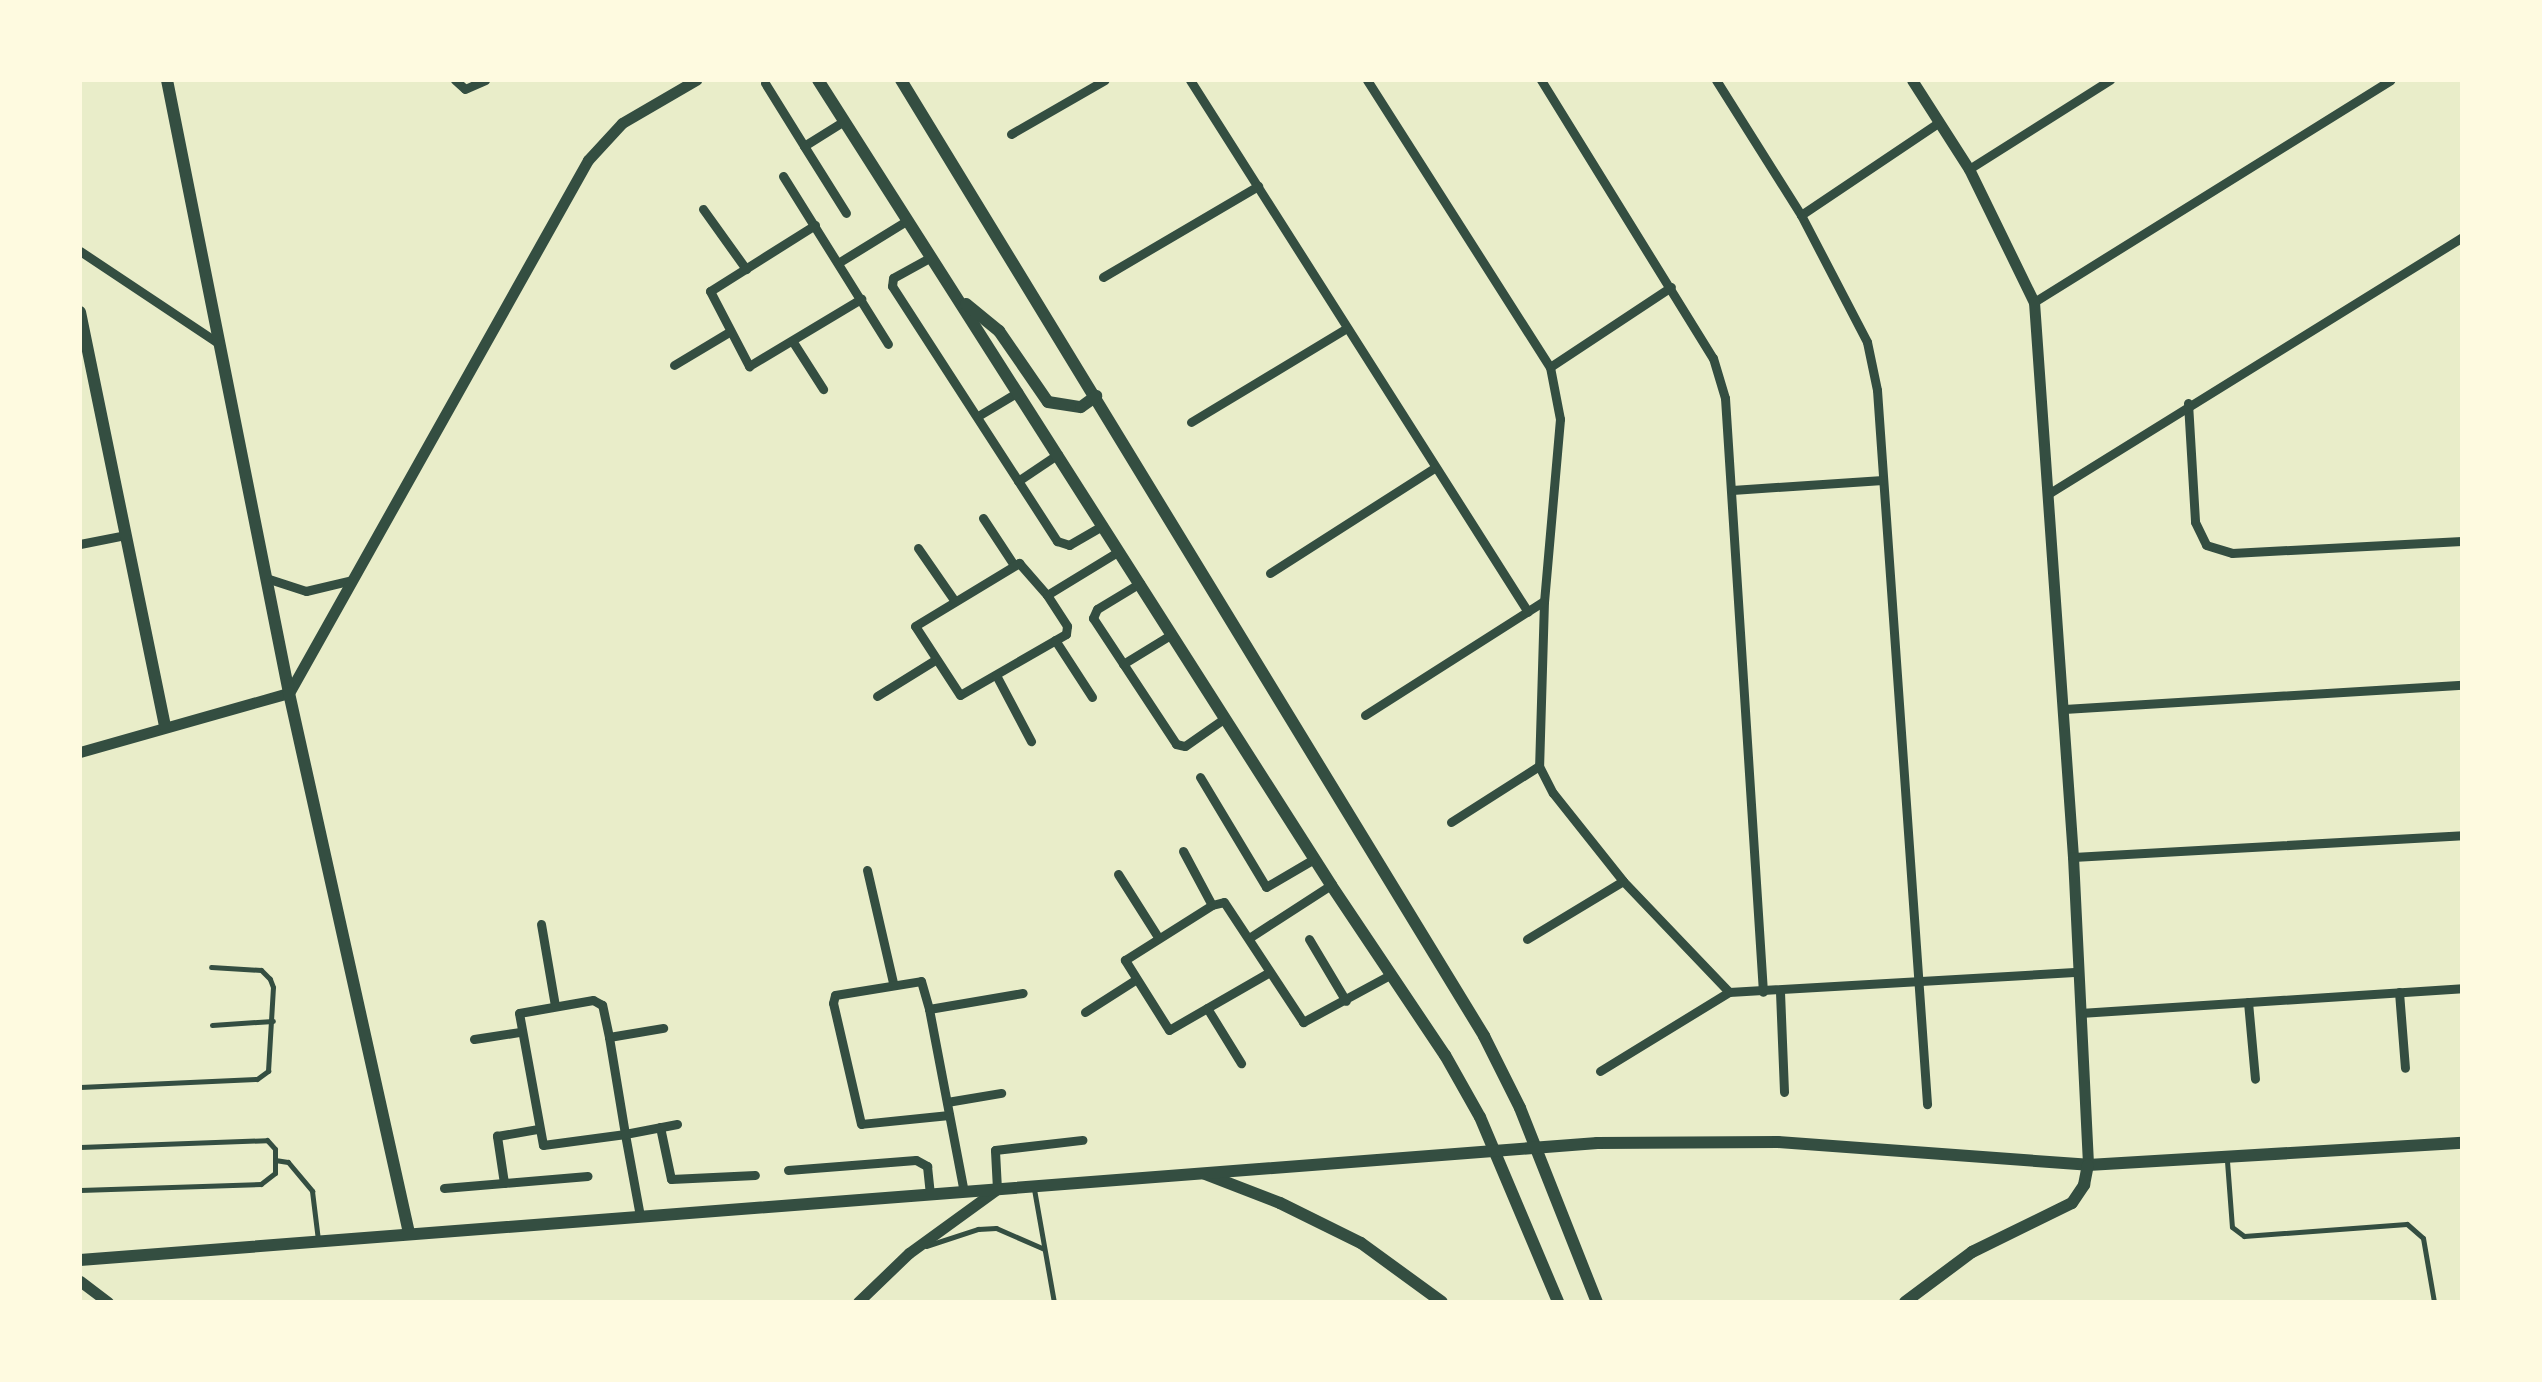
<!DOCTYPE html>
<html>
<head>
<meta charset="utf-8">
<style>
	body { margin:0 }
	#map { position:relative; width:2542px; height:1382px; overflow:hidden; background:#e9edc9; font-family:"Libre Baskerville",serif }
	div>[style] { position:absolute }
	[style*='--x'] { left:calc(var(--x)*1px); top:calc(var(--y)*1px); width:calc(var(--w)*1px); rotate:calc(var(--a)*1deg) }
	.service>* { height:5px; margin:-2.5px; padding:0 2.5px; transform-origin:2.5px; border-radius:2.5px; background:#344e41 }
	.minor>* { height:9px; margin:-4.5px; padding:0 4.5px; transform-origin:4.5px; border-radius:4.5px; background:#344e41 }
	.tertiary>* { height:11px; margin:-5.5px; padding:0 5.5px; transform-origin:5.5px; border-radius:5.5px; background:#344e41 }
	.secondary>* { height:12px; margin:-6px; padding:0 6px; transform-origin:6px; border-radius:6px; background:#344e41 }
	span { translate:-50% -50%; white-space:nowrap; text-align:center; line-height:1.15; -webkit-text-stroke:10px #fefae0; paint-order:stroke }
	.frame { position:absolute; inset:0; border:82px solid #fefae0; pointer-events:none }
</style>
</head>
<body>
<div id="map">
	<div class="service">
		<i style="--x:212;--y:1025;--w:61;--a:-3.8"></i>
		<i style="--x:80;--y:1087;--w:177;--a:-2.6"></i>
		<i style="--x:257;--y:1079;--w:14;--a:-36"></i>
		<i style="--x:268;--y:1071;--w:84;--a:-86.6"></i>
		<i style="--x:273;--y:987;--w:9;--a:-111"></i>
		<i style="--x:270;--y:979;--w:13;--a:-135"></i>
		<i style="--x:261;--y:970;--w:50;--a:-176.6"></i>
		<i style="--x:80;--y:1147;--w:187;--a:-2.1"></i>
		<i style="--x:267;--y:1140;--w:12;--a:48"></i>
		<i style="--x:275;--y:1149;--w:24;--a:90"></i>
		<i style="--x:275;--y:1173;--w:18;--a:142"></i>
		<i style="--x:261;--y:1184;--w:181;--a:178.1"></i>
		<i style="--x:275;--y:1160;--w:13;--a:9"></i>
		<i style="--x:288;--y:1162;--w:38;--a:50"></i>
		<i style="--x:312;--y:1191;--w:49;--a:83"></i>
		<i style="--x:2227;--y:1161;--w:66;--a:85.7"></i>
		<i style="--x:2232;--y:1227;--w:15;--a:37"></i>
		<i style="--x:2244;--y:1236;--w:163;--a:-4.2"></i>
		<i style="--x:2407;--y:1224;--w:21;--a:41"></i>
		<i style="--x:2423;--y:1238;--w:65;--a:80.2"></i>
		<i style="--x:1034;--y:1189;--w:115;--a:80"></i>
		<i style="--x:926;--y:1246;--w:55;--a:-18.1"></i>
		<i style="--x:978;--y:1229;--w:18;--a:-3"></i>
		<i style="--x:996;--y:1228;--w:52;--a:23.6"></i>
	</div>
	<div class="minor">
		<i style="--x:455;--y:80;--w:13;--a:42"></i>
		<i style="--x:465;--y:89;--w:22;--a:-24"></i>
		<i style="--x:1190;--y:80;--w:630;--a:57.57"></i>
		<i style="--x:1367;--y:80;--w:340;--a:57.5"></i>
		<i style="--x:1550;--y:367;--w:53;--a:79.1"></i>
		<i style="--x:1560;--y:419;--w:183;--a:95"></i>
		<i style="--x:1544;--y:601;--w:165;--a:91.7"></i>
		<i style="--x:1539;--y:766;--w:30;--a:63"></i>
		<i style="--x:1553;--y:793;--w:112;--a:51.5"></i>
		<i style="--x:1623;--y:881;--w:153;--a:46.3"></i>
		<i style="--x:1541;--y:80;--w:327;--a:58.3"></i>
		<i style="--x:1713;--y:358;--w:42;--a:73.3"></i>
		<i style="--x:1725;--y:398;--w:595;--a:86.34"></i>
		<i style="--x:1716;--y:80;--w:160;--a:57.8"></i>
		<i style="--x:1801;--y:215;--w:143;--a:62.5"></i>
		<i style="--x:1867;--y:342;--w:49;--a:78.2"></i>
		<i style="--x:1877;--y:390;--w:716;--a:85.99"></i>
		<i style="--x:765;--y:83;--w:74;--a:58.2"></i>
		<i style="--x:844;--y:121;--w:47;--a:148"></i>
		<i style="--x:804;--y:146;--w:79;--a:57.9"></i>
		<i style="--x:1011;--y:134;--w:108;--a:-29.9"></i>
		<i style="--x:1969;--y:169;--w:167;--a:-32.3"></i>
		<i style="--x:783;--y:176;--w:198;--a:58"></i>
		<i style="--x:703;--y:209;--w:74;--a:54.4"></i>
		<i style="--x:1801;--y:215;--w:165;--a:-33.9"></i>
		<i style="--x:815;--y:225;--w:124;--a:147.8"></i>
		<i style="--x:710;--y:291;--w:85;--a:62.5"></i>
		<i style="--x:749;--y:366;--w:131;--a:-30.9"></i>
		<i style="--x:80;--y:251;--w:166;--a:33.7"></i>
		<i style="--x:931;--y:257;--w:43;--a:151.1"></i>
		<i style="--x:893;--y:278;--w:8;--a:97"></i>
		<i style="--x:892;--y:286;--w:304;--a:57.1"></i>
		<i style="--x:1057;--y:541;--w:13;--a:18"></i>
		<i style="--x:1069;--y:545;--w:39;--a:-30"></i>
		<i style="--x:838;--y:263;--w:82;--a:-31.6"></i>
		<i style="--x:1103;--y:277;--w:180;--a:-30.4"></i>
		<i style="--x:2034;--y:302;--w:420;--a:-31.9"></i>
		<i style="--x:793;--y:342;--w:56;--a:57.4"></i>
		<i style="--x:674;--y:365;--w:64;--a:-31"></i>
		<i style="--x:1550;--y:367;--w:145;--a:-33.5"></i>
		<i style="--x:2188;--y:403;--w:119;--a:86.6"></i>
		<i style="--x:2195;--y:522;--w:25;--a:64"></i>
		<i style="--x:2206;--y:545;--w:27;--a:17"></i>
		<i style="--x:2232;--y:553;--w:230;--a:-3"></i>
		<i style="--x:978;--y:416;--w:47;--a:-31"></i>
		<i style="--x:1191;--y:422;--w:182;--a:-31.1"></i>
		<i style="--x:1018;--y:481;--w:48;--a:-34"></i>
		<i style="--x:1732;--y:490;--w:151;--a:-3.8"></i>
		<i style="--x:2048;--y:494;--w:487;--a:-31.8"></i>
		<i style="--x:983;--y:518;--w:56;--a:56.6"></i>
		<i style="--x:80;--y:544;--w:47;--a:-11.1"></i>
		<i style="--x:918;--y:548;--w:63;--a:55.3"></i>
		<i style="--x:1019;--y:563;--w:43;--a:48.8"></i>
		<i style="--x:1047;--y:595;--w:37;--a:57"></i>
		<i style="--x:1067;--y:626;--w:8;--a:97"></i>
		<i style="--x:1066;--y:634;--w:122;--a:150.1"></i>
		<i style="--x:960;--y:695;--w:82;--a:-123.1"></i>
		<i style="--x:915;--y:626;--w:122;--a:-31.2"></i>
		<i style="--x:1270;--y:573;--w:195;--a:-32.6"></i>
		<i style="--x:266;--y:578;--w:42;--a:18"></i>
		<i style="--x:306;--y:591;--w:47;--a:-13.4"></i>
		<i style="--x:1140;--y:583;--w:50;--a:148.8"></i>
		<i style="--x:1097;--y:609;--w:10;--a:114"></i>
		<i style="--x:1093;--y:618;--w:151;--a:56.6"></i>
		<i style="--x:1176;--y:744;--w:9;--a:13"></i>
		<i style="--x:1185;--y:746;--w:49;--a:-35"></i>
		<i style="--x:1047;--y:595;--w:84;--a:-31.4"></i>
		<i style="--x:1055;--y:640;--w:68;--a:57"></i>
		<i style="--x:1123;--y:664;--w:57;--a:-31.5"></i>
		<i style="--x:996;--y:675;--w:75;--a:62.1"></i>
		<i style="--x:877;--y:696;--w:68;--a:-31.8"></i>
		<i style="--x:2064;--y:709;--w:399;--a:-3.5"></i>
		<i style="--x:1365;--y:715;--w:212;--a:-32.5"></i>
		<i style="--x:1200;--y:777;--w:128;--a:59"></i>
		<i style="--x:1266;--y:887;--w:56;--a:-30.3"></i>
		<i style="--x:1451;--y:822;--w:104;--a:-32.5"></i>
		<i style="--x:1183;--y:851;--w:61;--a:61.8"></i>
		<i style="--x:2073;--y:857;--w:390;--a:-3.2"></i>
		<i style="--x:867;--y:870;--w:116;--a:77"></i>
		<i style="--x:1118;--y:874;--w:75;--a:57.6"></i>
		<i style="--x:541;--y:924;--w:83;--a:80.3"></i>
		<i style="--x:1249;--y:938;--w:98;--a:-32.9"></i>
		<i style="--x:1309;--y:939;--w:72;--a:59.2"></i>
		<i style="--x:1527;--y:939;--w:112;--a:-31.1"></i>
		<i style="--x:1268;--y:973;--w:114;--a:150.1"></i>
		<i style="--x:1169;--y:1030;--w:83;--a:-122.2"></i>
		<i style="--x:1125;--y:960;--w:103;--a:-32.3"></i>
		<i style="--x:1212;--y:905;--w:12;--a:-14"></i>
		<i style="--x:1224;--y:902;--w:144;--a:56.6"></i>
		<i style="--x:1303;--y:1022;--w:99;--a:-28.4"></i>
		<i style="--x:1780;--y:992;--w:100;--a:87.7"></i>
		<i style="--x:2399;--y:992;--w:76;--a:85.5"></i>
		<i style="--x:2248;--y:1002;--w:77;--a:84.8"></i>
		<i style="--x:1207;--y:1008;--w:65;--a:58.3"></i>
		<i style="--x:929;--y:1009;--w:95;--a:-9.7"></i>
		<i style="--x:1085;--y:1012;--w:59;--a:-32.6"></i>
		<i style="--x:2080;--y:1013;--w:383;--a:-3.7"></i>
		<i style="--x:609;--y:1037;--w:55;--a:-9.5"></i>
		<i style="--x:474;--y:1039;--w:47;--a:-8.7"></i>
		<i style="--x:1600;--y:1071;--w:151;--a:-31.5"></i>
		<i style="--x:1729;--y:992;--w:350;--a:-3.3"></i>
		<i style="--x:947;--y:1102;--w:55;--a:-9.5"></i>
		<i style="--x:949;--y:1115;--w:88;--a:174.2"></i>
		<i style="--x:861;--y:1124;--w:124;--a:-103"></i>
		<i style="--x:833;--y:1003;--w:8;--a:-76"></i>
		<i style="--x:835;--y:995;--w:87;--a:-9.2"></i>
		<i style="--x:921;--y:981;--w:29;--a:74"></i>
		<i style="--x:929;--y:1009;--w:186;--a:79.2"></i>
		<i style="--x:660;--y:1127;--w:53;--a:78.1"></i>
		<i style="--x:671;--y:1179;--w:84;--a:-2.7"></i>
		<i style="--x:788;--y:1170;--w:128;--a:-4.5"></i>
		<i style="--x:916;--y:1160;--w:13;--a:29"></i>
		<i style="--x:927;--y:1166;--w:28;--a:84"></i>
		<i style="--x:504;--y:1183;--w:48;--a:-98.5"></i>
		<i style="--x:497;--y:1136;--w:42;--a:-9.7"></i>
		<i style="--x:444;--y:1188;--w:144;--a:-4.8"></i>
		<i style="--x:997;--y:1189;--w:39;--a:-93"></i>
		<i style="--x:995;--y:1150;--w:88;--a:-6.6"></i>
		<i style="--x:640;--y:1216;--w:83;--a:-100.4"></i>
		<i style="--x:625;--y:1134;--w:98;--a:-99.4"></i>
		<i style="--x:609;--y:1037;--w:33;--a:-102"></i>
		<i style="--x:602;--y:1005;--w:10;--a:-151"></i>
		<i style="--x:593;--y:1000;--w:75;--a:170"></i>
		<i style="--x:519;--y:1013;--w:134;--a:79.7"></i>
		<i style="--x:543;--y:1145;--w:83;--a:-7.6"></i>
		<i style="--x:625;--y:1134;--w:53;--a:-10.9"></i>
	</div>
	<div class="tertiary">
		<i style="--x:1912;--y:80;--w:106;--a:57.4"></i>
		<i style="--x:1969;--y:169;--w:148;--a:64"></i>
		<i style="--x:2034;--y:302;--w:556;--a:85.98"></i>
		<i style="--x:2073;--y:857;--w:308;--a:87.2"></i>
		<i style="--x:80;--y:752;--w:217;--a:-15.8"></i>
		<i style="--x:289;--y:693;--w:611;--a:-60.71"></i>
		<i style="--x:588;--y:160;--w:50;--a:-47.4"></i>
		<i style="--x:622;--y:123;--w:86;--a:-30.2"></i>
		<i style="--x:80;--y:1281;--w:35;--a:37"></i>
		<i style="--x:858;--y:1302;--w:71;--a:-43.9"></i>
		<i style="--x:909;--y:1253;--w:109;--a:-36"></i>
	</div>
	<div class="secondary">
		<i style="--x:167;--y:80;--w:625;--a:78.74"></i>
		<i style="--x:289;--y:693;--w:553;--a:77.47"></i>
		<i style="--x:818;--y:80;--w:955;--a:57.49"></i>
		<i style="--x:1331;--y:885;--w:205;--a:56.2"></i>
		<i style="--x:1445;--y:1055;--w:71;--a:60.6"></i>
		<i style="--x:1480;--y:1117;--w:201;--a:67.1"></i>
		<i style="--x:901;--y:80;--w:1120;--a:58.62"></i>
		<i style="--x:1484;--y:1036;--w:80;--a:63.4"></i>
		<i style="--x:1520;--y:1108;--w:209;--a:68.4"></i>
		<i style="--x:966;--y:304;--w:43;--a:39.3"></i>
		<i style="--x:999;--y:331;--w:86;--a:55.4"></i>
		<i style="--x:1048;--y:402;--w:33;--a:9"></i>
		<i style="--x:1081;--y:407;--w:19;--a:-36"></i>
		<i style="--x:80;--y:312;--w:423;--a:78.4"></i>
		<i style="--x:1205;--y:1174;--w:80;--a:21.1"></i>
		<i style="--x:1280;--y:1203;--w:90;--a:26.3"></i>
		<i style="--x:1361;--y:1243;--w:100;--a:36.1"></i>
		<i style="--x:80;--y:1260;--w:1522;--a:-4.41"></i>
		<i style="--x:1597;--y:1143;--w:181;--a:-0.3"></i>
		<i style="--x:1778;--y:1142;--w:311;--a:4.2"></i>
		<i style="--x:2088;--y:1165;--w:375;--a:-3.4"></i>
		<i style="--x:1905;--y:1302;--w:84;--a:-36.7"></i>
		<i style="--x:1972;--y:1252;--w:111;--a:-26.1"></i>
		<i style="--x:2072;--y:1203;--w:22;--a:-56"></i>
		<i style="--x:2084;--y:1185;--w:20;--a:-79"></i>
	</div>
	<div class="frame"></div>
</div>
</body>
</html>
